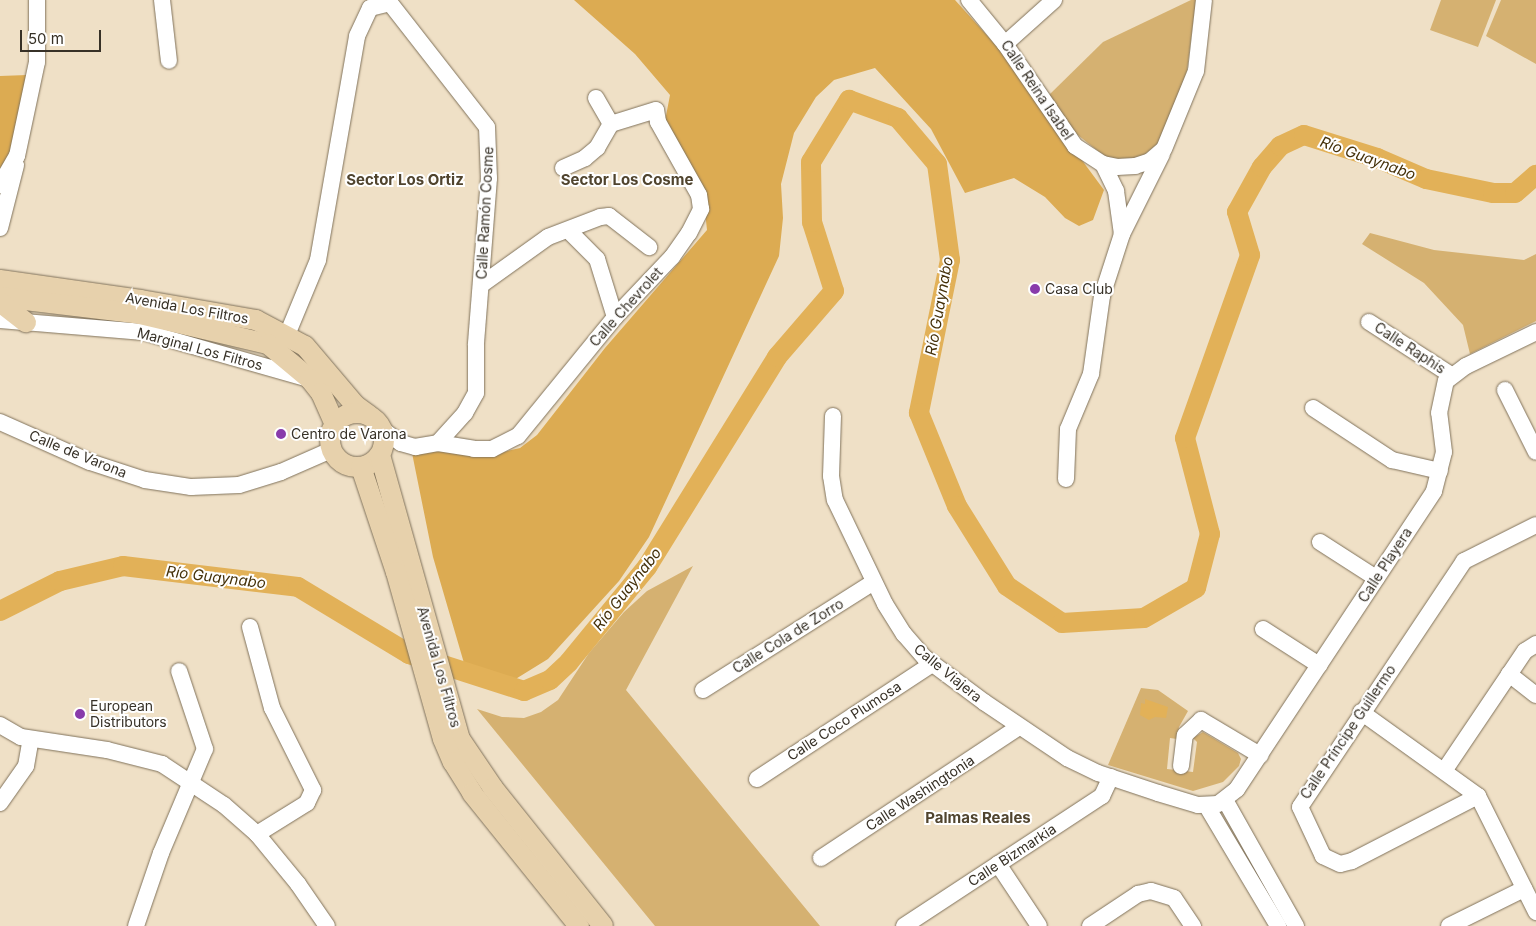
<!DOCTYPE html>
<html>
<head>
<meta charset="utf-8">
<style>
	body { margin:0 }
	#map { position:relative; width:1536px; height:926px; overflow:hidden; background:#efe0c6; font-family:Inter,sans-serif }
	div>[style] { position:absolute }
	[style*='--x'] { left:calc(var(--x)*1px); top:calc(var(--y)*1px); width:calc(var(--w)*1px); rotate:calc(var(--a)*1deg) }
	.green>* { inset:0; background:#d5b171 }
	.forest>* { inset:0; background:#dcab52 }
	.water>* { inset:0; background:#e2b158 }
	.river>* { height:20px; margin:-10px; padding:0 10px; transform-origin:10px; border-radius:10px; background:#e2b158 }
	.roads { filter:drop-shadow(0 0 1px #80725b) drop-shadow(0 0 1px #80725b) }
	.minor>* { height:16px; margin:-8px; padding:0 8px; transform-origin:8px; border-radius:8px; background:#fff }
	.major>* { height:20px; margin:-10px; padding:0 10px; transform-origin:10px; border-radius:10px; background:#e7d1ac }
	.major>.ring { margin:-10px; padding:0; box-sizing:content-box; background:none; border:20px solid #e7d1ac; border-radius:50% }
	.dots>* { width:14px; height:14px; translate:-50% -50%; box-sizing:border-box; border:2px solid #fff; border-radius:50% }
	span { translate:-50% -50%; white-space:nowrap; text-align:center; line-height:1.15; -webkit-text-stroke:4px #fff; paint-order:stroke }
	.street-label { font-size:14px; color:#373127 }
	.poi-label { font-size:14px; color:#373127 }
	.left { translate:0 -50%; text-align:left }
	.water-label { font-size:15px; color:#45310a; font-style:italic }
	.neighbourhood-label { font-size:15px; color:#50442e; font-weight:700 }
	.scale { position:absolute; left:20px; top:30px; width:81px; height:22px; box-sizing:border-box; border:2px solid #373127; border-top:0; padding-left:6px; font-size:15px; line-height:18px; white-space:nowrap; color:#373127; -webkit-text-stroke:4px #fff; paint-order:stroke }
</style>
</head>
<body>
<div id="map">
	<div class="green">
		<i style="clip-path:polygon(1191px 0,1196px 0,1187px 71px,1162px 140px,1144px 155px,1132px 160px,1118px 162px,1103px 155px,1069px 128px,1049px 95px,1103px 42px)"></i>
		<i style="clip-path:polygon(1441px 0,1496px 0,1478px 47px,1430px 30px)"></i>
		<i style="clip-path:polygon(1501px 0,1536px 0,1536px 64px,1486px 36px)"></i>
		<i style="clip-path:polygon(1370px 233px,1434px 250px,1524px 260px,1536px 254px,1536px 321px,1470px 354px,1463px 325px,1424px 283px,1362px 244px)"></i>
		<i style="clip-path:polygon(693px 566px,626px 690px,820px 926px,655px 926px,477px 709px,502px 717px,524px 718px,541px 712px,558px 700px,589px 653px,624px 612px,647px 591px)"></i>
		<i style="clip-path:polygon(1141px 688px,1158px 690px,1188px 711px,1179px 727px,1177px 739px,1170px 738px,1167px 769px,1193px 772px,1197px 742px,1193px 738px,1203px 732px,1238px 753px,1241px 759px,1239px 766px,1223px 782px,1193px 791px,1108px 765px)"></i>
	</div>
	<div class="forest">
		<i style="clip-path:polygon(574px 0,955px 0,1002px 52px,1104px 190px,1093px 220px,1079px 226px,1065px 218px,1045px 197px,1014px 178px,965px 193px,931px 129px,875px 68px,834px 80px,816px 97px,794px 133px,781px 184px,783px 218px,779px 256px,649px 537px,619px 581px,548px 659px,514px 680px,496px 682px,466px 670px,433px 557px,412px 453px,438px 449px,499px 453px,520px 448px,537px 435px,605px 348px,707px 230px,704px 202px,665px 121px,670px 95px,635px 54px)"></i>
		<i style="clip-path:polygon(27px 75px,11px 152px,0 169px,0 76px)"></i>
	</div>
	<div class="water">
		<i style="clip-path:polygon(1145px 699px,1168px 707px,1166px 718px,1155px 717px,1149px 720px,1140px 715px,1141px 703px,1145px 704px)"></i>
	</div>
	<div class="river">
		<i style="--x:0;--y:611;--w:67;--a:-26.6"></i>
		<i style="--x:60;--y:581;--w:65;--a:-13.4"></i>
		<i style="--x:123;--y:566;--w:176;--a:6.8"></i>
		<i style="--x:298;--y:587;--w:130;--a:31.1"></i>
		<i style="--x:409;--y:654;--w:121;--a:17.8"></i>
		<i style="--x:524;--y:691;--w:28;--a:-23"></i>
		<i style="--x:550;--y:680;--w:26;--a:-43"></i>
		<i style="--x:569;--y:662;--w:123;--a:-50.6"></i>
		<i style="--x:647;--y:567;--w:247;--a:-58.2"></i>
		<i style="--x:777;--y:357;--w:87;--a:-49.2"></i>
		<i style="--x:834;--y:291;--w:72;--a:-107.7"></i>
		<i style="--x:812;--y:222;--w:60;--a:-91"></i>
		<i style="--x:811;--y:162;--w:73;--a:-58.5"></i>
		<i style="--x:849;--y:100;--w:52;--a:20.2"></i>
		<i style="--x:898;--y:118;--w:60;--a:49.7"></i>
		<i style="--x:937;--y:164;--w:97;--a:82.3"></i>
		<i style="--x:950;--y:260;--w:156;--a:101.5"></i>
		<i style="--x:919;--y:413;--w:100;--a:67.8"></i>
		<i style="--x:957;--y:506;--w:94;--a:58"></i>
		<i style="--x:1007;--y:586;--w:66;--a:33.9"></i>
		<i style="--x:1062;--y:623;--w:82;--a:-3.5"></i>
		<i style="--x:1144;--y:618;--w:60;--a:-30"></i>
		<i style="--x:1196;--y:588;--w:56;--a:-75.5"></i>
		<i style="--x:1210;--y:534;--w:99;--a:-104.6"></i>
		<i style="--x:1185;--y:438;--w:194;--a:-70.4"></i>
		<i style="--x:1250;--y:255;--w:45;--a:-106.8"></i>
		<i style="--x:1237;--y:212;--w:51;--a:-60.9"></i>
		<i style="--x:1262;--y:167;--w:28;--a:-49"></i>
		<i style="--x:1280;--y:146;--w:26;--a:-25"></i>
		<i style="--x:1304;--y:135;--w:77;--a:17.5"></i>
		<i style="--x:1377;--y:158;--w:53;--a:23.2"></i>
		<i style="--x:1426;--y:179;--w:68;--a:11.8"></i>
		<i style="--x:1493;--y:193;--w:22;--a:0"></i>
		<i style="--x:1515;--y:193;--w:28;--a:-41"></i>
	</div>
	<div class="roads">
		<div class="minor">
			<i style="--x:162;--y:0;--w:61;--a:83.5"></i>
			<i style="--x:969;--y:0;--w:57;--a:50.7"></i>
			<i style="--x:1005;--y:44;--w:124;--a:55.5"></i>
			<i style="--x:1075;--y:146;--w:33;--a:33"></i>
			<i style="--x:1103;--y:164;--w:14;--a:12"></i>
			<i style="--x:1117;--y:167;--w:18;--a:-3"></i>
			<i style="--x:1135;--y:166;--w:16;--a:-18"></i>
			<i style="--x:1150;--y:161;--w:18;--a:-41"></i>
			<i style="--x:1164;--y:149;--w:84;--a:-67.7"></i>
			<i style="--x:1196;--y:71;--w:71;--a:-83.6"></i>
			<i style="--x:1005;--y:44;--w:66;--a:-41.9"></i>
			<i style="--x:1103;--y:164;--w:30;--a:64"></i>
			<i style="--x:1116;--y:191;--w:43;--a:82.1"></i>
			<i style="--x:563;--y:168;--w:24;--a:-24"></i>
			<i style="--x:585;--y:158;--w:16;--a:-40"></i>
			<i style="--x:597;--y:148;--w:28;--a:-60"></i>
			<i style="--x:0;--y:185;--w:34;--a:-60"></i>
			<i style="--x:17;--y:156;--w:96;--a:-78"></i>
			<i style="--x:37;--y:62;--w:62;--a:-90"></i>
			<i style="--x:0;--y:228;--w:65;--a:-75.7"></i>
			<i style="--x:569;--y:231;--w:40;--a:45"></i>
			<i style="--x:597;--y:259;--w:61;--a:72.8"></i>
			<i style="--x:481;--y:285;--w:82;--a:-35.6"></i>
			<i style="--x:548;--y:237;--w:56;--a:-21"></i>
			<i style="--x:600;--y:217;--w:9;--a:-6"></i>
			<i style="--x:609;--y:216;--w:51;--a:37.8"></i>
			<i style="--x:0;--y:320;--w:144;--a:4.8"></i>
			<i style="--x:144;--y:332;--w:168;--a:15.9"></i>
			<i style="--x:1369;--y:322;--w:98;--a:32.9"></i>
			<i style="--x:287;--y:335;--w:81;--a:-67.5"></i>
			<i style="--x:318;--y:260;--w:227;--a:-80.1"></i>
			<i style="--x:357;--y:36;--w:31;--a:-65"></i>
			<i style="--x:370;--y:8;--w:21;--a:-14"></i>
			<i style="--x:390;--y:3;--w:157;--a:52"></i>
			<i style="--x:487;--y:127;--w:51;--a:87.8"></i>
			<i style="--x:489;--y:178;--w:168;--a:94.5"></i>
			<i style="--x:476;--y:345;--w:48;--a:90"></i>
			<i style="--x:476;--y:393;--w:23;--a:119"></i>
			<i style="--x:465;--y:413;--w:40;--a:132"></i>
			<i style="--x:1505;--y:390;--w:69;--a:63.4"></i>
			<i style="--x:1313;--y:408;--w:95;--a:33.4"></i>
			<i style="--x:1392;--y:460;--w:49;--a:12.9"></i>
			<i style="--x:833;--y:416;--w:60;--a:91.9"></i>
			<i style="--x:831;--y:476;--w:24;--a:81"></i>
			<i style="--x:835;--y:500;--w:115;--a:64.3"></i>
			<i style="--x:885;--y:604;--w:36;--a:58"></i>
			<i style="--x:904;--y:634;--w:32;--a:49"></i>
			<i style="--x:925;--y:658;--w:74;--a:36.7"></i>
			<i style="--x:984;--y:702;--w:100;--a:34"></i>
			<i style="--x:1067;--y:758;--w:34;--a:26"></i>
			<i style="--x:1098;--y:773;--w:63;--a:18.4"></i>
			<i style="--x:1158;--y:793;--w:42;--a:16.7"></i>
			<i style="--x:1198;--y:805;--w:20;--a:-3"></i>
			<i style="--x:1218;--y:804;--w:24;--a:-38"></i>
			<i style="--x:1237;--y:789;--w:357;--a:-56.5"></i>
			<i style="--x:1434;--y:491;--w:40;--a:-75.6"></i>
			<i style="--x:1444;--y:452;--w:39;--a:-97"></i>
			<i style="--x:1439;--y:413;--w:33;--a:-78"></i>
			<i style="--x:1446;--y:381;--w:25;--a:-37"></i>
			<i style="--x:1466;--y:366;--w:78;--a:-25.9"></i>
			<i style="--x:0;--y:422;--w:98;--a:24"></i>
			<i style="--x:90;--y:462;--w:58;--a:18.1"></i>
			<i style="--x:145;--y:480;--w:47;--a:8.7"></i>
			<i style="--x:191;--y:487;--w:48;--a:-2.4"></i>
			<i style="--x:239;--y:485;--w:44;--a:-17.2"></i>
			<i style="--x:281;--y:472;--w:55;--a:-23.7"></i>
			<i style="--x:383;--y:430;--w:22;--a:36"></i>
			<i style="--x:401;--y:443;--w:15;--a:16"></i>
			<i style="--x:415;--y:447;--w:23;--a:-10"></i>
			<i style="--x:438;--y:443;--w:36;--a:9"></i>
			<i style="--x:474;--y:449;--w:18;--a:0"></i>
			<i style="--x:492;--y:449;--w:29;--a:-27"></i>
			<i style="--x:518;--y:436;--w:154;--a:-50.8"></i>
			<i style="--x:615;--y:317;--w:83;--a:-46.5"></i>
			<i style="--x:672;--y:257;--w:29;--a:-55"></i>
			<i style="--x:689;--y:233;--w:27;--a:-63"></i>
			<i style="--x:701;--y:209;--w:14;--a:-98"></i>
			<i style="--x:699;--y:195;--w:84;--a:-119.3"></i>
			<i style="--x:658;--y:122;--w:12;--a:-99"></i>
			<i style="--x:656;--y:110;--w:47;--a:162.7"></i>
			<i style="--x:611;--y:124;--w:30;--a:-120"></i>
			<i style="--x:1066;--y:479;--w:50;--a:-87.7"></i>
			<i style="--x:1068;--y:429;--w:60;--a:-67.3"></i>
			<i style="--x:1091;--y:374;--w:79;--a:-82"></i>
			<i style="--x:1102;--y:296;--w:65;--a:-72.1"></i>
			<i style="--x:1122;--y:234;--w:89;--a:-63.4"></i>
			<i style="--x:1320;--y:542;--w:67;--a:32.7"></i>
			<i style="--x:250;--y:627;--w:84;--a:74.8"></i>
			<i style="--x:272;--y:708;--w:92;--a:63.4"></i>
			<i style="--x:313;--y:790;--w:14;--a:115"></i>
			<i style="--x:307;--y:803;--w:59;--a:148.2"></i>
			<i style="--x:1263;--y:629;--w:67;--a:32.7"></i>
			<i style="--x:1509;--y:674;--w:34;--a:38"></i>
			<i style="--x:703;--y:690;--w:202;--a:-32.3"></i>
			<i style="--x:1361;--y:712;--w:144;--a:35.7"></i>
			<i style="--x:1478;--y:796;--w:130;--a:63.4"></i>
			<i style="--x:0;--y:725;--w:24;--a:30"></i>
			<i style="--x:21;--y:737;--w:87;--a:8.6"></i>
			<i style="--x:107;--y:750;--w:57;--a:14.3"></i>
			<i style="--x:162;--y:764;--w:74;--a:33.5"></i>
			<i style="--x:224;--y:805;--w:44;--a:41.3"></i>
			<i style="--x:257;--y:834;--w:65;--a:50.6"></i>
			<i style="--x:298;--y:884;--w:51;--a:55.4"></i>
			<i style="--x:1181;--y:766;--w:31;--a:-83"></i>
			<i style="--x:1185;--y:735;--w:22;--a:-43"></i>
			<i style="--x:1201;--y:720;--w:69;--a:30.7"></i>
			<i style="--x:1444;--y:771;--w:145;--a:-56"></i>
			<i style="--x:1525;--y:651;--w:13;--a:-32"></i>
			<i style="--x:757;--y:779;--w:209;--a:-33.3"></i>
			<i style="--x:1478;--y:796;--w:142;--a:152.7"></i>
			<i style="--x:1352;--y:861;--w:12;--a:166"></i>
			<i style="--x:1340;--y:864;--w:19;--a:-155"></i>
			<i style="--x:1323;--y:856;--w:54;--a:-115.1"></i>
			<i style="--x:1300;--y:807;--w:296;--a:-56.3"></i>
			<i style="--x:1464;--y:561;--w:80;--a:-26.6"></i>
			<i style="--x:1225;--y:800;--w:145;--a:60.6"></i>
			<i style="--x:0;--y:803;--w:45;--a:-54.9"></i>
			<i style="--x:26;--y:766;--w:27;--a:-80"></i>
			<i style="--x:1206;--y:805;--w:141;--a:59.2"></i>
			<i style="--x:821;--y:858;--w:237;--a:-33.5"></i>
			<i style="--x:998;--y:864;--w:74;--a:56.5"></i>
			<i style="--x:136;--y:926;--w:77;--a:-71.1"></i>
			<i style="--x:161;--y:853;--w:113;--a:-67.1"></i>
			<i style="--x:205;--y:749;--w:82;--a:-108.4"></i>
			<i style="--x:904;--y:926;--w:237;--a:-33.3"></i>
			<i style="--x:1102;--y:796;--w:21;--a:-65"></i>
			<i style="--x:1090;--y:926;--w:58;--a:-33.7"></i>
			<i style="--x:1138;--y:894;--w:13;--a:-13"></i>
			<i style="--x:1151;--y:891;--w:24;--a:17"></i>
			<i style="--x:1174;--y:898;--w:34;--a:56"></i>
			<i style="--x:1449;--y:926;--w:84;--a:-26.3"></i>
		</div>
		<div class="major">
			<i style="--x:0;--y:280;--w:142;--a:8.1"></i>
			<i style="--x:141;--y:300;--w:117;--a:9.9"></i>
			<i style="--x:256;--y:320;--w:55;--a:28"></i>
			<i style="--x:305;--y:346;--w:77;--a:49.7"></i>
			<i style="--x:355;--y:405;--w:17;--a:36"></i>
			<i style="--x:0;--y:297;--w:141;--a:6.9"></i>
			<i style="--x:140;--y:314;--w:131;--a:13.2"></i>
			<i style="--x:268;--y:344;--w:55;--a:39.8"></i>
			<i style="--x:310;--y:379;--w:18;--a:52"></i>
			<i style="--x:321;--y:393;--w:34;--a:66"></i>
			<i style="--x:0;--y:302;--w:33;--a:38"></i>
			<i class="ring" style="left:330px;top:413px;width:34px;height:34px"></i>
			<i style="--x:380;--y:455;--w:295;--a:74.3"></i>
			<i style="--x:460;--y:739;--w:59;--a:56"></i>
			<i style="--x:493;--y:788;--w:176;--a:51.4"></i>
			<i style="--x:361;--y:467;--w:111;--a:71.6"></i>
			<i style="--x:396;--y:572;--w:173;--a:74.3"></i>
			<i style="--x:443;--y:739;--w:25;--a:67"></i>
			<i style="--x:453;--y:762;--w:36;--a:58"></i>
			<i style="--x:472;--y:793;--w:171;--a:51.2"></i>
		</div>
	</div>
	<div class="dots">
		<i style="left:1035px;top:289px;background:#893bab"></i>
		<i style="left:281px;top:434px;background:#893bab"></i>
		<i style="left:80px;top:714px;background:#893bab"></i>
	</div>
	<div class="street-label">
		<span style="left:1037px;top:90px;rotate:56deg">Calle Reina Isabel</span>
		<span style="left:485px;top:213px;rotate:-87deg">Calle Ramón Cosme</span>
		<span style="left:626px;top:307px;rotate:-48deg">Calle Chevrolet</span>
		<span style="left:187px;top:308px;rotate:10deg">Avenida Los Filtros</span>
		<span style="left:1410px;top:348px;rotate:33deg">Calle Raphis</span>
		<span style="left:200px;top:349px;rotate:15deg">Marginal Los Filtros</span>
		<span style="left:78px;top:454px;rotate:22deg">Calle de Varona</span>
		<span style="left:1385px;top:565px;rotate:-57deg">Calle Playera</span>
		<span style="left:788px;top:636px;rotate:-32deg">Calle Cola de Zorro</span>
		<span style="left:439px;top:667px;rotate:74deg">Avenida Los Filtros</span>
		<span style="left:948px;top:673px;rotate:39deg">Calle Viajera</span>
		<span style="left:844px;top:721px;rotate:-33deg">Calle Coco Plumosa</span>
		<span style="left:1348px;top:732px;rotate:-56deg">Calle Príncipe Guillermo</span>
		<span style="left:920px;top:793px;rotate:-33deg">Calle Washingtonia</span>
		<span style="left:1012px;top:855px;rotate:-33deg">Calle Bizmarkia</span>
	</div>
	<div class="poi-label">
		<span class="left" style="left:1045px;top:289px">Casa Club</span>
		<span class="left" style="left:291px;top:434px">Centro de Varona</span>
		<span class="left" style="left:90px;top:714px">European<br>Distributors</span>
	</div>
	<div class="water-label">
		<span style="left:1368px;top:158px;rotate:20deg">Río Guaynabo</span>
		<span style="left:939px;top:306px;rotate:-80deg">Río Guaynabo</span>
		<span style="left:216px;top:577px;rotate:7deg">Río Guaynabo</span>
		<span style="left:627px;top:589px;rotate:-52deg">Río Guaynabo</span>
	</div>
	<div class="neighbourhood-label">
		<span style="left:405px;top:180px">Sector Los Ortiz</span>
		<span style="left:627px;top:180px">Sector Los Cosme</span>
		<span style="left:978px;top:818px">Palmas Reales</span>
	</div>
	<div class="scale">50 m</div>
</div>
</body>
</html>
